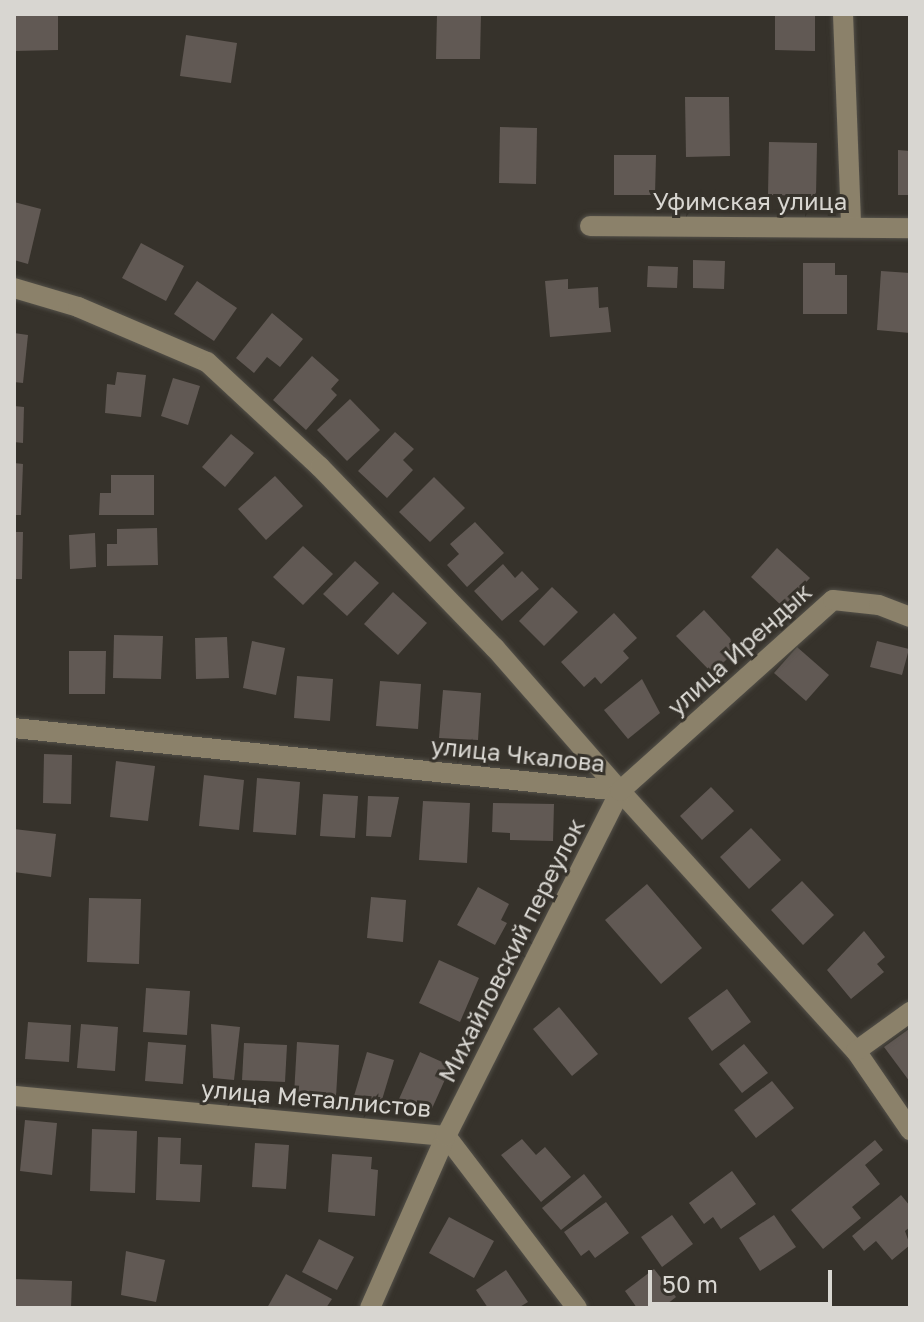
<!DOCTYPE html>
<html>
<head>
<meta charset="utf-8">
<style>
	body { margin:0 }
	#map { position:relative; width:924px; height:1322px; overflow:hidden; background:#36322b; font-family:"Golos Text",sans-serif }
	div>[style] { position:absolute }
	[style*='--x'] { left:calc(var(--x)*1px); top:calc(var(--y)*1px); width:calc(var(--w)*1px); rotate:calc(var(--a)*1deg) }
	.building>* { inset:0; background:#615954 }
	.roads { filter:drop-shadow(0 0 2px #535049) drop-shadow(0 0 2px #535049) }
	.minor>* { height:20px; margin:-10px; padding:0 10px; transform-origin:10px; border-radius:10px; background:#8b816a }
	span { translate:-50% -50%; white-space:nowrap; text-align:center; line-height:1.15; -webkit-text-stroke:6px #36322b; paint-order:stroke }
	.street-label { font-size:24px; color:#d8d6d1 }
	.frame { position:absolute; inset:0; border:16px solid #d8d6d1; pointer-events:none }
	.scale { position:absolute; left:648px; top:1270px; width:184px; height:36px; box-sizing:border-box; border:4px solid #d8d6d1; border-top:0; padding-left:10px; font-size:24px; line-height:28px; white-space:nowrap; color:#d8d6d1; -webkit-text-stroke:6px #36322b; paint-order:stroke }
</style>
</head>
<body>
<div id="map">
	<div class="building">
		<i style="clip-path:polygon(14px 14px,58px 14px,58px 50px,14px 51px)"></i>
		<i style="clip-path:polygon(437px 14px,481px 14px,480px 59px,436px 59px)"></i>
		<i style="clip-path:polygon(775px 14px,815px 14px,815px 51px,775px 50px)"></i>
		<i style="clip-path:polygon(186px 35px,237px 43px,231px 83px,180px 76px)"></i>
		<i style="clip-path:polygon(685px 97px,729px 97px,730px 156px,686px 157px)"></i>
		<i style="clip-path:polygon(500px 127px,537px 128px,536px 184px,499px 183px)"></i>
		<i style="clip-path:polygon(769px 142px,817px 143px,816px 196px,768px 195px)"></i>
		<i style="clip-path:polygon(898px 150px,910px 151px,910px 195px,898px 195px)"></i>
		<i style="clip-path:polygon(614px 155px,656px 155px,655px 195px,614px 195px)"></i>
		<i style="clip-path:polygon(14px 202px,41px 209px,28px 264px,14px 260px)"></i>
		<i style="clip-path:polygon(141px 243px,184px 266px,166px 301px,122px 278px)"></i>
		<i style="clip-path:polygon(693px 260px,725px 261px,724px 289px,693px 288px)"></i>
		<i style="clip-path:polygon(803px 263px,835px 263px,835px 275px,847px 275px,847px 314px,803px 314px)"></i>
		<i style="clip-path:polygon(648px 266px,678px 267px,677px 288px,647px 287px)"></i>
		<i style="clip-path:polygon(881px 271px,910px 273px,910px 333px,877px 330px)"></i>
		<i style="clip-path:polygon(568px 279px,568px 289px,598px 287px,599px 308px,608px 307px,611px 332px,550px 337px,545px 281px)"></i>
		<i style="clip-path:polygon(197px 281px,237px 308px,214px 341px,174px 314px)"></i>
		<i style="clip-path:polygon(272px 313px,303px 339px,280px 367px,267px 357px,254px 373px,236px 358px)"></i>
		<i style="clip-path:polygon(14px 333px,28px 335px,23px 383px,14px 382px)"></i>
		<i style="clip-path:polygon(312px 356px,339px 380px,331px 389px,337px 395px,306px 430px,273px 400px)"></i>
		<i style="clip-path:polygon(117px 372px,146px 375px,141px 417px,105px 413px,107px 384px,115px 385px)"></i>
		<i style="clip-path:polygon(173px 378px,200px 386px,188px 425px,161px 416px)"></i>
		<i style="clip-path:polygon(350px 399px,380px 430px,347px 461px,317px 430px)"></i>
		<i style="clip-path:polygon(14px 406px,24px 407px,23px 443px,14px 442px)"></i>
		<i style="clip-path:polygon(395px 432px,414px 449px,403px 460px,413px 470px,387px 498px,358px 471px)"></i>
		<i style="clip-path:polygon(231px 434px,254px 453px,225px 487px,202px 467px)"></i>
		<i style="clip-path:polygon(14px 463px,23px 464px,21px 515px,14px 515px)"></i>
		<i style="clip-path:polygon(111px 475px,154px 475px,154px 515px,99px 515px,100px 493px,111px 493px)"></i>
		<i style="clip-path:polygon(275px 476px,303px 506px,266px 540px,238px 509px)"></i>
		<i style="clip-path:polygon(434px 477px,465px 508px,430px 542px,399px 512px)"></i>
		<i style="clip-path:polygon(475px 522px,504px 553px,467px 587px,447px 565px,459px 554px,450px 544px)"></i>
		<i style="clip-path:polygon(157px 528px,158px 565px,107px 566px,107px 544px,117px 544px,117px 529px)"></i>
		<i style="clip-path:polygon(14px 532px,23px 532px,22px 579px,14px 579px)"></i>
		<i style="clip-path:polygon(95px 533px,96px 567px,70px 569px,69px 535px)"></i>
		<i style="clip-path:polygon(303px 546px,333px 574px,303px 605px,273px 577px)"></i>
		<i style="clip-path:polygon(777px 548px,810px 578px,783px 607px,751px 577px)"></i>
		<i style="clip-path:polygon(355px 561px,379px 583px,347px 616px,323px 594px)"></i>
		<i style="clip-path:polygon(503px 564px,515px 578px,522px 571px,539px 589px,502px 621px,474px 591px)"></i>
		<i style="clip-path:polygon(552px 587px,578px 612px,544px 646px,519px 621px)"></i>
		<i style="clip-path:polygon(393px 592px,427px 623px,398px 655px,364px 624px)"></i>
		<i style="clip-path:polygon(704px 610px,739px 648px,712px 673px,676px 636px)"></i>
		<i style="clip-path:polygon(614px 613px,637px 638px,623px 651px,629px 658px,601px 684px,595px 677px,584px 687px,561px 662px)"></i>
		<i style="clip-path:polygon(114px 635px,163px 636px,161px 679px,113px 678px)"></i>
		<i style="clip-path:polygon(227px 637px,229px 678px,196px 679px,195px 638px)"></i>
		<i style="clip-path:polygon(252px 641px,285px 648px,276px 695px,243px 688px)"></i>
		<i style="clip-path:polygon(877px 641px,909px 649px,902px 675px,870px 667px)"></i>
		<i style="clip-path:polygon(797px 647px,829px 675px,806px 701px,774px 673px)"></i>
		<i style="clip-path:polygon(69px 651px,106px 651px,105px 694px,69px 694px)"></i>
		<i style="clip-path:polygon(297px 676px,333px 679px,330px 721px,294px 718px)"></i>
		<i style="clip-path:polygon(642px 679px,660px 713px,628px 739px,604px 710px)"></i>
		<i style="clip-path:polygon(380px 681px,421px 684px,418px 729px,376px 726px)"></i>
		<i style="clip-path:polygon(443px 690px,481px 693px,478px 740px,439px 738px)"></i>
		<i style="clip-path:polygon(44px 754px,72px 755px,71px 804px,43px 803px)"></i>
		<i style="clip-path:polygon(116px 761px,155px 766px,148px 821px,110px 817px)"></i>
		<i style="clip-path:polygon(204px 775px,244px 780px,239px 830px,199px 826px)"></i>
		<i style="clip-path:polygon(257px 778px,300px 782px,296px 835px,253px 832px)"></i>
		<i style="clip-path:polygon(711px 787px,734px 811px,702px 840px,680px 816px)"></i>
		<i style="clip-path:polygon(323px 794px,358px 796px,355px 838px,320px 836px)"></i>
		<i style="clip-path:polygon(368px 796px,399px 797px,391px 837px,366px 836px)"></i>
		<i style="clip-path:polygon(423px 801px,470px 803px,467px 863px,419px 860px)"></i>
		<i style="clip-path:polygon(493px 803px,554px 804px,553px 841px,510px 840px,510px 833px,492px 832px)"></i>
		<i style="clip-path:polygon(751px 828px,781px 860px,749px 889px,720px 857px)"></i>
		<i style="clip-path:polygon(14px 829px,56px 834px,51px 877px,14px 872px)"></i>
		<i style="clip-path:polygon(802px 881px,834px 915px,803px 945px,771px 910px)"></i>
		<i style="clip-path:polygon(647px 884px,702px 948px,661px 984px,605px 920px)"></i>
		<i style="clip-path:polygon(478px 887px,509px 904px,501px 920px,507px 923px,495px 945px,457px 925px)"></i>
		<i style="clip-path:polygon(371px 897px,406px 900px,403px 942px,367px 938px)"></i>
		<i style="clip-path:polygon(89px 898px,141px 899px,139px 964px,87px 962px)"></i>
		<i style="clip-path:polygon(864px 931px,885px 957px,877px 964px,884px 972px,851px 999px,827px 970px)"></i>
		<i style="clip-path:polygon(439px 960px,479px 978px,460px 1022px,419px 1003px)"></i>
		<i style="clip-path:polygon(146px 988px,190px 991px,187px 1035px,143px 1032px)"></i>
		<i style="clip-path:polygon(727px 989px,751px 1022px,712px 1051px,688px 1018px)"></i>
		<i style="clip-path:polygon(559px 1007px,598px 1054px,572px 1076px,533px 1029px)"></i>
		<i style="clip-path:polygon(28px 1022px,71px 1025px,69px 1062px,25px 1059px)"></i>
		<i style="clip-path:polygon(81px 1024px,118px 1027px,115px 1071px,77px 1068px)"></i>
		<i style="clip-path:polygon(211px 1024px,240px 1027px,234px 1080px,213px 1078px)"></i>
		<i style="clip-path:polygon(909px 1029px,910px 1031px,910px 1082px,884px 1047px)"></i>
		<i style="clip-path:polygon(148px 1042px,186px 1045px,183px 1084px,145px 1081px)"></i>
		<i style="clip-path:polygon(297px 1042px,339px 1045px,336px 1097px,294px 1095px)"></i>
		<i style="clip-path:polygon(244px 1043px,287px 1045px,285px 1082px,242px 1080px)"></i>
		<i style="clip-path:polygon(744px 1044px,768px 1073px,742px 1093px,719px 1064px)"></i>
		<i style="clip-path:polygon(367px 1052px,394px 1060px,381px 1103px,354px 1096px)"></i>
		<i style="clip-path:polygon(420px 1052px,451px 1066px,430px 1113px,399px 1099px)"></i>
		<i style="clip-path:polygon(772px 1081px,794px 1108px,756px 1138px,734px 1110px)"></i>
		<i style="clip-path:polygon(25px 1120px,57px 1123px,52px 1175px,20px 1171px)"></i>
		<i style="clip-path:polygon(92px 1129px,137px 1131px,135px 1193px,90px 1191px)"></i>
		<i style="clip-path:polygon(158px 1137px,181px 1138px,180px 1164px,202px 1165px,200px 1202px,156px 1200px)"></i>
		<i style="clip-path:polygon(522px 1139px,536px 1155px,545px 1147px,571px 1177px,541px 1202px,501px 1155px)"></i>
		<i style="clip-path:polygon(875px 1140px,883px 1150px,865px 1165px,880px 1184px,852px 1207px,861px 1218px,823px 1249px,791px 1210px)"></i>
		<i style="clip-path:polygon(255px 1143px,289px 1145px,286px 1189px,252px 1187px)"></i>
		<i style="clip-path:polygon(332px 1154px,372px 1157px,371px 1169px,378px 1170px,375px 1216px,328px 1212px)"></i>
		<i style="clip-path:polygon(732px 1171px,756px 1204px,721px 1229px,713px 1217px,704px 1224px,689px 1203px)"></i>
		<i style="clip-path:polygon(584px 1174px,602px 1197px,561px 1230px,542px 1208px)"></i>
		<i style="clip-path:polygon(901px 1195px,910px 1206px,910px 1227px,905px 1231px,910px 1245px,892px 1260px,876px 1241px,864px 1251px,852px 1236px)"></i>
		<i style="clip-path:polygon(606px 1202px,629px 1233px,595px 1258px,589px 1250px,581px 1256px,564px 1232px)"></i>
		<i style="clip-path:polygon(672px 1215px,693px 1244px,662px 1267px,641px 1237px)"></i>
		<i style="clip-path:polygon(774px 1215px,796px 1247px,760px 1271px,739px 1238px)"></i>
		<i style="clip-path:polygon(449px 1217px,494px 1241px,474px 1278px,429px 1253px)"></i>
		<i style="clip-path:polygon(319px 1239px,354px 1257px,337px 1290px,302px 1272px)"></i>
		<i style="clip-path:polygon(126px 1251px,165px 1260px,156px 1302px,121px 1295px)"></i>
		<i style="clip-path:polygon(654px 1269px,676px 1297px,662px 1308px,637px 1308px,625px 1291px)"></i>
		<i style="clip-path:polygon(506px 1270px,528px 1302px,518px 1308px,488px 1308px,476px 1290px)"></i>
		<i style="clip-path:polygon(286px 1274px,332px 1299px,326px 1308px,267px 1308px)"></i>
		<i style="clip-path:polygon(14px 1279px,72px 1281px,71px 1308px,14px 1308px)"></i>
	</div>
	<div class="roads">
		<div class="minor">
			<i style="--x:843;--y:14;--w:213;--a:87.8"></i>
			<i style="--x:590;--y:226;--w:320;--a:0.4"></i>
			<i style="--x:14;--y:288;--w:67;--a:16.5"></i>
			<i style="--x:78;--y:307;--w:140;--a:23.1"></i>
			<i style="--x:207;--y:362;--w:154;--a:42.9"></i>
			<i style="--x:320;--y:467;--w:252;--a:46"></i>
			<i style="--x:495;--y:648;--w:190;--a:48.8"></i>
			<i style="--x:14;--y:728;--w:609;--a:5.94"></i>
			<i style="--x:620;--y:791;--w:351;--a:47.8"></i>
			<i style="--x:856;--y:1051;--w:96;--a:55.6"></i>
			<i style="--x:856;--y:1051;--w:67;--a:-35.8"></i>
			<i style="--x:14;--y:1096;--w:434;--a:5.3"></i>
			<i style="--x:446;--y:1136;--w:216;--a:52.7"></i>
			<i style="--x:370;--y:1308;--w:188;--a:-66.2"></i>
			<i style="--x:446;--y:1136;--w:386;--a:-63.2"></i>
			<i style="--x:620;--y:791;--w:286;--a:-41.9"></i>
			<i style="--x:833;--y:600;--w:46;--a:6.2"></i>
			<i style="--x:879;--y:605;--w:33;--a:21"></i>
		</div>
	</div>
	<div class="street-label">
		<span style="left:750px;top:201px">Уфимская улица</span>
		<span style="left:739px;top:649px;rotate:-42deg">улица Ирендык</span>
		<span style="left:518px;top:754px;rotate:6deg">улица Чкалова</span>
		<span style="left:511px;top:950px;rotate:-63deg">Михайловский переулок</span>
		<span style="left:316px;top:1098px;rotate:5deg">улица Металлистов</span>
	</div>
	<div class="frame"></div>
	<div class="scale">50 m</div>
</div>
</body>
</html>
